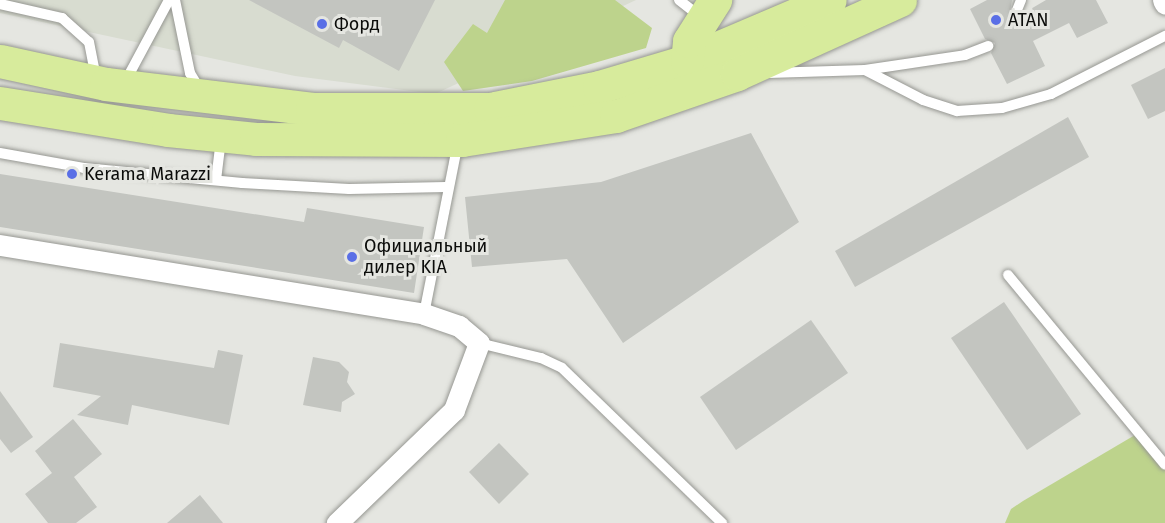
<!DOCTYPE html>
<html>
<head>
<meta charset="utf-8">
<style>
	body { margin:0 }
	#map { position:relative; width:1165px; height:523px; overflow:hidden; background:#e5e6e1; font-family:"Fira Sans",sans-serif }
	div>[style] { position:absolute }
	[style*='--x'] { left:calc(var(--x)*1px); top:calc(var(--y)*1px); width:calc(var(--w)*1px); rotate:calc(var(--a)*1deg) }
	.built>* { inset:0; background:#d8dcd0 }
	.green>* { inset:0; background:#bdd38c }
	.building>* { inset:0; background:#c3c5c0 }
	.roads { filter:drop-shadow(0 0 2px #969792) drop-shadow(0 0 2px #969792) }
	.lane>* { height:10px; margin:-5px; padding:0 5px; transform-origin:5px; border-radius:5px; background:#fff }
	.street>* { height:21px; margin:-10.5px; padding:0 10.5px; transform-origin:10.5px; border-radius:10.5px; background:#fff }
	.primary>* { height:33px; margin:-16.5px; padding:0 16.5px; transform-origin:16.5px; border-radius:16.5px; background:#d7eb9c }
	.dots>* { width:16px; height:16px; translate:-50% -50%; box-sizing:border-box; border:3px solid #e5e6e1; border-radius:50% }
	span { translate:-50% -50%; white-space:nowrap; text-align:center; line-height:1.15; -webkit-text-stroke:6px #e5e6e1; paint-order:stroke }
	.poi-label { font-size:18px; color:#0b0c0a }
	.left { translate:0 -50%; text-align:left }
</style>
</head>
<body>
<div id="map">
	<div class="built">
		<i style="clip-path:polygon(0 0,636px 0,435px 94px,295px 76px,0 13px)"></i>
	</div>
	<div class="green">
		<i style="clip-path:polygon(505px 0,615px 0,652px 28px,646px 48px,532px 81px,463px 91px,444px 62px,473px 24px,487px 33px)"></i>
		<i style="clip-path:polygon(1135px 435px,1165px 464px,1165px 523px,1005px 523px,1011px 509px,1023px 501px)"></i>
	</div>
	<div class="building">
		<i style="clip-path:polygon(249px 0,435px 0,399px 71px,343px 40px,339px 48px)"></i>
		<i style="clip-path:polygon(987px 0,1012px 0,1010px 12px,1017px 17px,1046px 0,1096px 0,1108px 23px,1077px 38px,1069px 23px,1033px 41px,1045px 66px,1007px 84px,991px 53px,995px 43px,985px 39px,970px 9px)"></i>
		<i style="clip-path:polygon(1165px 68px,1165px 111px,1148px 119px,1131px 85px)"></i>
		<i style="clip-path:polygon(1068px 117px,1089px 157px,855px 287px,835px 251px)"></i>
		<i style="clip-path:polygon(751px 133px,799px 222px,623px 343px,567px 259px,472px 267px,465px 197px,601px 182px)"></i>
		<i style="clip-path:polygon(0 174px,304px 222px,307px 208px,424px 227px,414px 293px,0 227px)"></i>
		<i style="clip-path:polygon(1004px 302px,1081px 414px,1027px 450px,951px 338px)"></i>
		<i style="clip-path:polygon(811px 320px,848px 373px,736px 450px,700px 397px)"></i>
		<i style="clip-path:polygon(60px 343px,214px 368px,218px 350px,243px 355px,229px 425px,132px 405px,128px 425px,77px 415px,101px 396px,53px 387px)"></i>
		<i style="clip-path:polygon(313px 357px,339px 362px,349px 372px,347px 382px,355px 394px,342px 402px,341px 412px,303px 405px)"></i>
		<i style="clip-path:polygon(0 391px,33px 437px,11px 453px,0 439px)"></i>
		<i style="clip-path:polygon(73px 419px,102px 454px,74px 477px,97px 507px,76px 523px,48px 523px,25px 494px,52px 473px,35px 451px)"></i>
		<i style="clip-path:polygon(499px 443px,529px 474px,499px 504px,469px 472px)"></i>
		<i style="clip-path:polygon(200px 495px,223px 523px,167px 523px)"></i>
	</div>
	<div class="roads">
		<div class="lane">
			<i style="--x:175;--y:0;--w:75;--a:78.4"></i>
			<i style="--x:190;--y:73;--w:17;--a:59"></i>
			<i style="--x:679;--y:0;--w:28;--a:38"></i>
			<i style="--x:0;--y:4;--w:64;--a:12.7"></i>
			<i style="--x:62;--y:18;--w:36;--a:42"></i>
			<i style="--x:89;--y:42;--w:38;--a:79"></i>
			<i style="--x:1017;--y:10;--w:11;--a:-68"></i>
			<i style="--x:865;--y:70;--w:65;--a:27.3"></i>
			<i style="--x:923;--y:100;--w:36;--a:18"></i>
			<i style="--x:957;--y:111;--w:45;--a:-3.8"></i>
			<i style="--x:1002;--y:108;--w:51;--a:-15.9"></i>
			<i style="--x:1051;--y:94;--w:128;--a:-27"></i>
			<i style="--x:768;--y:73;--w:97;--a:-1.8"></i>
			<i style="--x:865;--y:70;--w:101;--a:-8.5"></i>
			<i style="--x:965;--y:55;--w:25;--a:-21"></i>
			<i style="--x:125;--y:82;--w:93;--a:-61.8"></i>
			<i style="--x:0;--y:153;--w:85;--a:10.1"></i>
			<i style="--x:84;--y:168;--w:159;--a:5.4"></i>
			<i style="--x:242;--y:183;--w:107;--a:3.2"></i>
			<i style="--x:349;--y:189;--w:97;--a:-1.2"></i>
			<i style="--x:216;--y:180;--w:41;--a:-83"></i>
			<i style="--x:1008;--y:275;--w:246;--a:50.4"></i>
			<i style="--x:424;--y:314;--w:174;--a:-78.8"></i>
			<i style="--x:479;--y:343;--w:64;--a:13.6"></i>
			<i style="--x:541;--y:358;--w:23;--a:25"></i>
			<i style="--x:562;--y:368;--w:223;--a:44.1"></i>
		</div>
		<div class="street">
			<i style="--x:1163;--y:0;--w:4;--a:63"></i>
			<i style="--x:0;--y:245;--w:430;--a:9.2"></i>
			<i style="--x:424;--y:314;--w:37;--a:19"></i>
			<i style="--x:459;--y:326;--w:26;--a:40"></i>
			<i style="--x:479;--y:343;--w:72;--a:110.5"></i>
			<i style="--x:454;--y:410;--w:163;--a:136"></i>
		</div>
		<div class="primary">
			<i style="--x:0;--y:61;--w:108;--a:12.2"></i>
			<i style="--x:106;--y:84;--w:208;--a:6.9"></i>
			<i style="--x:312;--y:109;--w:178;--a:0"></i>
			<i style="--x:490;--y:109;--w:111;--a:-11.4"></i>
			<i style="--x:599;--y:87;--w:92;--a:-16.5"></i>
			<i style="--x:687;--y:61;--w:155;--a:-23.1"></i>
			<i style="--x:687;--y:61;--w:20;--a:-84"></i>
			<i style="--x:689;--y:41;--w:49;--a:-57.6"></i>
			<i style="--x:0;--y:103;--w:170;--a:9.1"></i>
			<i style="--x:168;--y:130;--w:88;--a:5.8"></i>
			<i style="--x:256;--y:139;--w:206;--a:0.3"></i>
			<i style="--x:462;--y:140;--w:156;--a:-8.9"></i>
			<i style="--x:616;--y:116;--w:128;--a:-19.1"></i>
			<i style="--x:737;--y:74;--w:179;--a:-24.4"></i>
		</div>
	</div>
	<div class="dots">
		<i style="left:996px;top:20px;background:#5a6fe6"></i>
		<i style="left:322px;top:24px;background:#5a6fe6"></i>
		<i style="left:72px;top:174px;background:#5a6fe6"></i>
		<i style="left:352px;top:257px;background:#5a6fe6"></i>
	</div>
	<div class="poi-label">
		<span class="left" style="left:1008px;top:20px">ATAN</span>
		<span class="left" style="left:334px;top:24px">Форд</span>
		<span class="left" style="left:84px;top:174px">Kerama Marazzi</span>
		<span class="left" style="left:364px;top:257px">Официальный<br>дилер KIA</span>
	</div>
</div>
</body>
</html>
